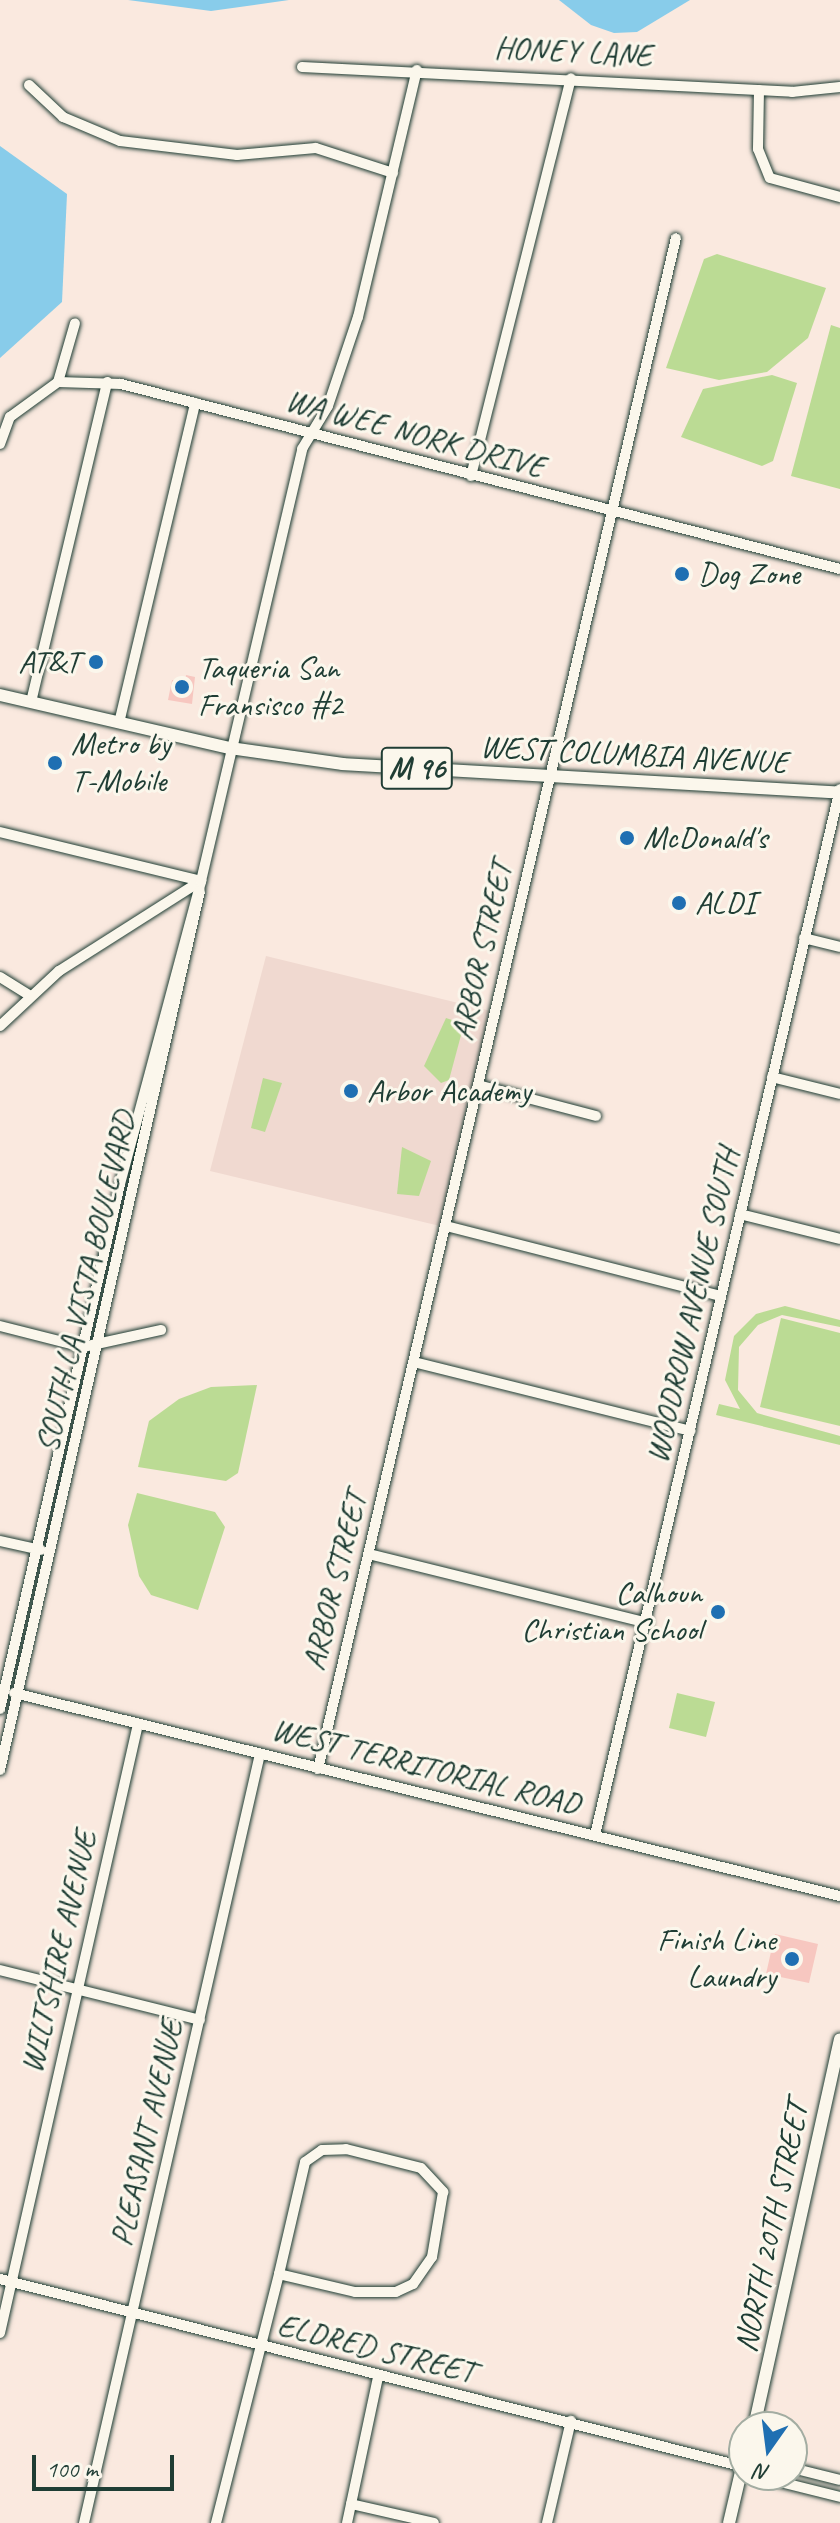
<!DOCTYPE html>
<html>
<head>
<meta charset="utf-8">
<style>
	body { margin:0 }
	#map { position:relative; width:840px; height:2523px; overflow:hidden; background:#fae9df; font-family:Caveat,sans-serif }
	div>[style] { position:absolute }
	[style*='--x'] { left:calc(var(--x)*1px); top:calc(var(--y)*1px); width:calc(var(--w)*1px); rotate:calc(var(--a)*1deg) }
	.built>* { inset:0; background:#f0d9d0 }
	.green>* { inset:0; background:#bbdb94 }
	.water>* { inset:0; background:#88ccea }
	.building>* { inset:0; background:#f7c7c0 }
	.roads { filter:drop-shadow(0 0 2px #1f3d34) drop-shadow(0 0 2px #1f3d34) }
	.minor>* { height:10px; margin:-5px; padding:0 5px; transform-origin:5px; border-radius:5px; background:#fbf7ec }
	.major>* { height:12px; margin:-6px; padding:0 6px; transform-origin:6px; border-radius:6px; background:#fbf7ec }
	.dots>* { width:22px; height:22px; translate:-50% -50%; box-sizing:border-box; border:4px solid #fbf7ec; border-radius:50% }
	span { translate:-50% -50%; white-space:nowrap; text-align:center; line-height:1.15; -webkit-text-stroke:6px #fbf7ec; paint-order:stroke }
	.shield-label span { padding:2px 6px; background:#fbf7ec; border:2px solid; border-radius:6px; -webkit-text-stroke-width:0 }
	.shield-label { font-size:30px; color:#1f3d34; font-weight:700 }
	.street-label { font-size:32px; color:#1f3d34 }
	.poi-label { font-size:32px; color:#1f3d34 }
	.left { translate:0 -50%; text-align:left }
	.right { translate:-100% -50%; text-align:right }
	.north { position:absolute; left:728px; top:2411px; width:80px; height:80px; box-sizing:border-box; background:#fbf7ec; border:2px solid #a3ada2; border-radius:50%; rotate:194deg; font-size:22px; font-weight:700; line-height:32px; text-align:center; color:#1f3d34 }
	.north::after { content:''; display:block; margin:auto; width:28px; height:36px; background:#1f6fb2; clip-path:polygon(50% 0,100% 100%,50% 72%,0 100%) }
	.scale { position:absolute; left:32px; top:2455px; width:142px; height:36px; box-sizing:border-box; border:4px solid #1f3d34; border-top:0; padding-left:10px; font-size:24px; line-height:28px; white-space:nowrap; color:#1f3d34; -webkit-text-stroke:6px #fbf7ec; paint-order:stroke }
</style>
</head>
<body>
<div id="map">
	<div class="built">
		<i style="clip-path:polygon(266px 956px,491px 1011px,440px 1226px,210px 1171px)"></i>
	</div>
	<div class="green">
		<i style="clip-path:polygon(717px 254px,826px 288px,808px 338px,767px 372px,719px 380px,666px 368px,704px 259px)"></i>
		<i style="clip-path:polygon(831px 325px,840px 328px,840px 489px,791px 476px)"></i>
		<i style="clip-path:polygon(772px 375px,797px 383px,773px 461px,762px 466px,681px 437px,703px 389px)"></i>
		<i style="clip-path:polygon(446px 1018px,464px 1024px,449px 1080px,441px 1083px,424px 1066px)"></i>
		<i style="clip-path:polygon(263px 1078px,282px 1083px,265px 1132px,251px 1128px)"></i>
		<i style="clip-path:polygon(402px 1147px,431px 1161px,419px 1196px,397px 1194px)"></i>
		<i style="clip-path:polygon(785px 1306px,840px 1320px,840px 1327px,782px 1315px,758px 1325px,739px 1347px,738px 1390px,757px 1413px,840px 1436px,840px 1445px,716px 1415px,719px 1404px,740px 1409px,725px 1380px,734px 1336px,756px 1314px)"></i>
		<i style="clip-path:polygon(781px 1318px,840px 1333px,840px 1426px,760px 1407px)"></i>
		<i style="clip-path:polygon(257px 1385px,238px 1473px,226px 1481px,138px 1467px,149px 1421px,179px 1399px,211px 1387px)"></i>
		<i style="clip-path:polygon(137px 1493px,215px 1512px,225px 1527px,198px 1610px,151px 1595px,139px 1576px,128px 1525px)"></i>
		<i style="clip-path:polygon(677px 1693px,715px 1702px,706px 1737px,669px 1728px)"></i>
	</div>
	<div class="water">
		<i style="clip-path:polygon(128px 0,289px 0,211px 11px)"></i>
		<i style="clip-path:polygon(559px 0,690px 0,637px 32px,614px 33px,591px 25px)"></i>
		<i style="clip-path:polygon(0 146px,67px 194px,62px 302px,0 358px)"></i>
	</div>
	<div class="building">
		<i style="clip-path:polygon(186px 675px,195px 677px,192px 704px,168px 700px,172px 680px,185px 682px)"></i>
		<i style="clip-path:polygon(775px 1934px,818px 1944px,809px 1983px,766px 1974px)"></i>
	</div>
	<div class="roads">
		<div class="minor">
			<i style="--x:302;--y:67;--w:491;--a:2.9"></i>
			<i style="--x:792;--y:92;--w:48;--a:-5.9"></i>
			<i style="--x:29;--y:85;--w:47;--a:43.3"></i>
			<i style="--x:63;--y:117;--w:62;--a:22.8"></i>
			<i style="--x:120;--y:141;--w:118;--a:6.8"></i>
			<i style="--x:237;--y:155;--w:79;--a:-5.1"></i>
			<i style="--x:316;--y:148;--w:81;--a:18"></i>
			<i style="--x:759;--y:90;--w:59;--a:91"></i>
			<i style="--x:758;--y:149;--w:31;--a:68"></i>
			<i style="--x:770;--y:178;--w:73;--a:15.2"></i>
			<i style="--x:58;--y:382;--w:61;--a:-73.9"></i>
			<i style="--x:0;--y:444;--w:29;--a:-70"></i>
			<i style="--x:10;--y:417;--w:59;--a:-36.1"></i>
			<i style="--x:58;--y:382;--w:63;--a:1.8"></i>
			<i style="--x:121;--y:384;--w:742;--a:14.43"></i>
			<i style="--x:471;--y:476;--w:410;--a:-75.9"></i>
			<i style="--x:31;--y:702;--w:329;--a:-76.6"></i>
			<i style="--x:119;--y:723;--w:329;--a:-76.6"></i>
			<i style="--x:0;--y:832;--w:207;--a:13.7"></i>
			<i style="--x:804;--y:938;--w:37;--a:14"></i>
			<i style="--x:0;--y:977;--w:36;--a:32"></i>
			<i style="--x:0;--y:1026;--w:81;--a:-43"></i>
			<i style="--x:59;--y:971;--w:168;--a:-32.4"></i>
			<i style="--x:772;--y:1077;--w:70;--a:14"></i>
			<i style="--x:478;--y:1085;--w:122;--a:14.7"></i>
			<i style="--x:740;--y:1214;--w:103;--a:14"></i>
			<i style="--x:446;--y:1226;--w:283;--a:14.3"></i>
			<i style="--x:0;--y:1326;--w:86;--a:14.2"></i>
			<i style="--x:83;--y:1347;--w:80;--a:-12.3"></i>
			<i style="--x:414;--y:1362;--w:285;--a:14"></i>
			<i style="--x:0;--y:1541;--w:42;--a:12.4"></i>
			<i style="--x:369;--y:1554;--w:287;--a:13.9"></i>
			<i style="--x:14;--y:1693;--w:851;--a:13.81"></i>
			<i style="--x:0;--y:1709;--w:539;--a:-77.12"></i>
			<i style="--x:120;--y:1184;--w:314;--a:-75"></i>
			<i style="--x:201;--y:881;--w:444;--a:-76.8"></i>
			<i style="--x:302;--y:449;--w:50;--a:-58.8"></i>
			<i style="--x:328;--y:406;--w:94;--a:-71.4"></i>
			<i style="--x:358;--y:317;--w:254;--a:-76.6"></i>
			<i style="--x:318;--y:1769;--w:1572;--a:-76.84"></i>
			<i style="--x:0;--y:1770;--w:901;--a:-77.18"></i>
			<i style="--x:595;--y:1835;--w:1074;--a:-76.82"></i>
			<i style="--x:0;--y:1970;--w:206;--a:14"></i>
			<i style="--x:346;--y:2149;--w:77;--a:14.2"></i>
			<i style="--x:421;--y:2168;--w:33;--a:47"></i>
			<i style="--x:443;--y:2192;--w:66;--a:99.6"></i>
			<i style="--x:432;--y:2257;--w:33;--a:125"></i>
			<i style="--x:413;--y:2284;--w:19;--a:155"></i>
			<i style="--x:396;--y:2292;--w:41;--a:180"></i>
			<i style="--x:355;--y:2292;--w:78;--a:-166.7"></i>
			<i style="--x:279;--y:2274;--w:115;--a:-76.9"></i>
			<i style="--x:305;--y:2162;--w:21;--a:-35"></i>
			<i style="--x:322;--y:2150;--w:24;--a:-2"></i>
			<i style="--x:0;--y:2279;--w:767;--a:14.18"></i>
			<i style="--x:0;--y:2333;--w:624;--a:-77.23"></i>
			<i style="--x:792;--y:2468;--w:49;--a:14"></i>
			<i style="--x:752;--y:2475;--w:91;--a:14"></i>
			<i style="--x:351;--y:2504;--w:85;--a:12.9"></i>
			<i style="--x:84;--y:2523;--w:789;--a:-77.11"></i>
			<i style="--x:216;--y:2523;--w:257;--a:-75.8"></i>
			<i style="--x:347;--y:2523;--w:149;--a:-78"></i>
			<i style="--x:547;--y:2523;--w:105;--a:-76.8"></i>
		</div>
		<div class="major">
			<i style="--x:0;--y:695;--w:236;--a:13"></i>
			<i style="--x:230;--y:748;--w:114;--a:8.1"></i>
			<i style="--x:343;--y:764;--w:498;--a:3.3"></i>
			<i style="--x:754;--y:2427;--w:397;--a:-77.5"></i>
			<i style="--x:729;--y:2523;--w:66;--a:-76.8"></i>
		</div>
	</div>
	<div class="dots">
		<i style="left:682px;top:574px;background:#1f6fb2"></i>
		<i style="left:96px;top:662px;background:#1f6fb2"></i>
		<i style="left:182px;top:687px;background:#1f6fb2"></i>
		<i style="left:55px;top:763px;background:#1f6fb2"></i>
		<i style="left:627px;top:838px;background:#1f6fb2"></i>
		<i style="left:679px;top:903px;background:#1f6fb2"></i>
		<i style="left:351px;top:1091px;background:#1f6fb2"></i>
		<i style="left:718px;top:1612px;background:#1f6fb2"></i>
		<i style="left:792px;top:1959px;background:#1f6fb2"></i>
	</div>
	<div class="shield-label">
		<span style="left:417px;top:768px">M 96</span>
	</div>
	<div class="street-label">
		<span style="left:573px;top:52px;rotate:3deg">HONEY LANE</span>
		<span style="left:415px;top:434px;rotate:15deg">WA WEE NORK DRIVE</span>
		<span style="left:634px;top:755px;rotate:3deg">WEST COLUMBIA AVENUE</span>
		<span style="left:482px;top:951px;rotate:-77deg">ARBOR STREET</span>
		<span style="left:86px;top:1282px;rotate:-77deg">SOUTH LA VISTA BOULEVARD</span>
		<span style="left:693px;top:1306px;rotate:-77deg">WOODROW AVENUE SOUTH</span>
		<span style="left:335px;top:1581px;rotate:-76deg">ARBOR STREET</span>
		<span style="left:426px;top:1767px;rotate:14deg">WEST TERRITORIAL ROAD</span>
		<span style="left:59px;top:1952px;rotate:-77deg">WILTSHIRE AVENUE</span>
		<span style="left:147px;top:2133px;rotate:-77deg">PLEASANT AVENUE</span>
		<span style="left:772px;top:2227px;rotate:-78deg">NORTH 20TH STREET</span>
		<span style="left:376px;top:2349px;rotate:14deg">ELDRED STREET</span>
	</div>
	<div class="poi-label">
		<span class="left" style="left:698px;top:574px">Dog Zone</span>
		<span class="right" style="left:80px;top:662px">AT&amp;T</span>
		<span class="left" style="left:198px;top:687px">Taqueria San<br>Fransisco #2</span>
		<span class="left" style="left:71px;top:763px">Metro by<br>T-Mobile</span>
		<span class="left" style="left:643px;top:838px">McDonald's</span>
		<span class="left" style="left:695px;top:903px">ALDI</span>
		<span class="left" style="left:367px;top:1091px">Arbor Academy</span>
		<span class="right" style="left:702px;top:1612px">Calhoun<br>Christian School</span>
		<span class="right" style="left:776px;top:1959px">Finish Line<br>Laundry</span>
	</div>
	<div class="north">N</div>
	<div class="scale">100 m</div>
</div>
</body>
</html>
